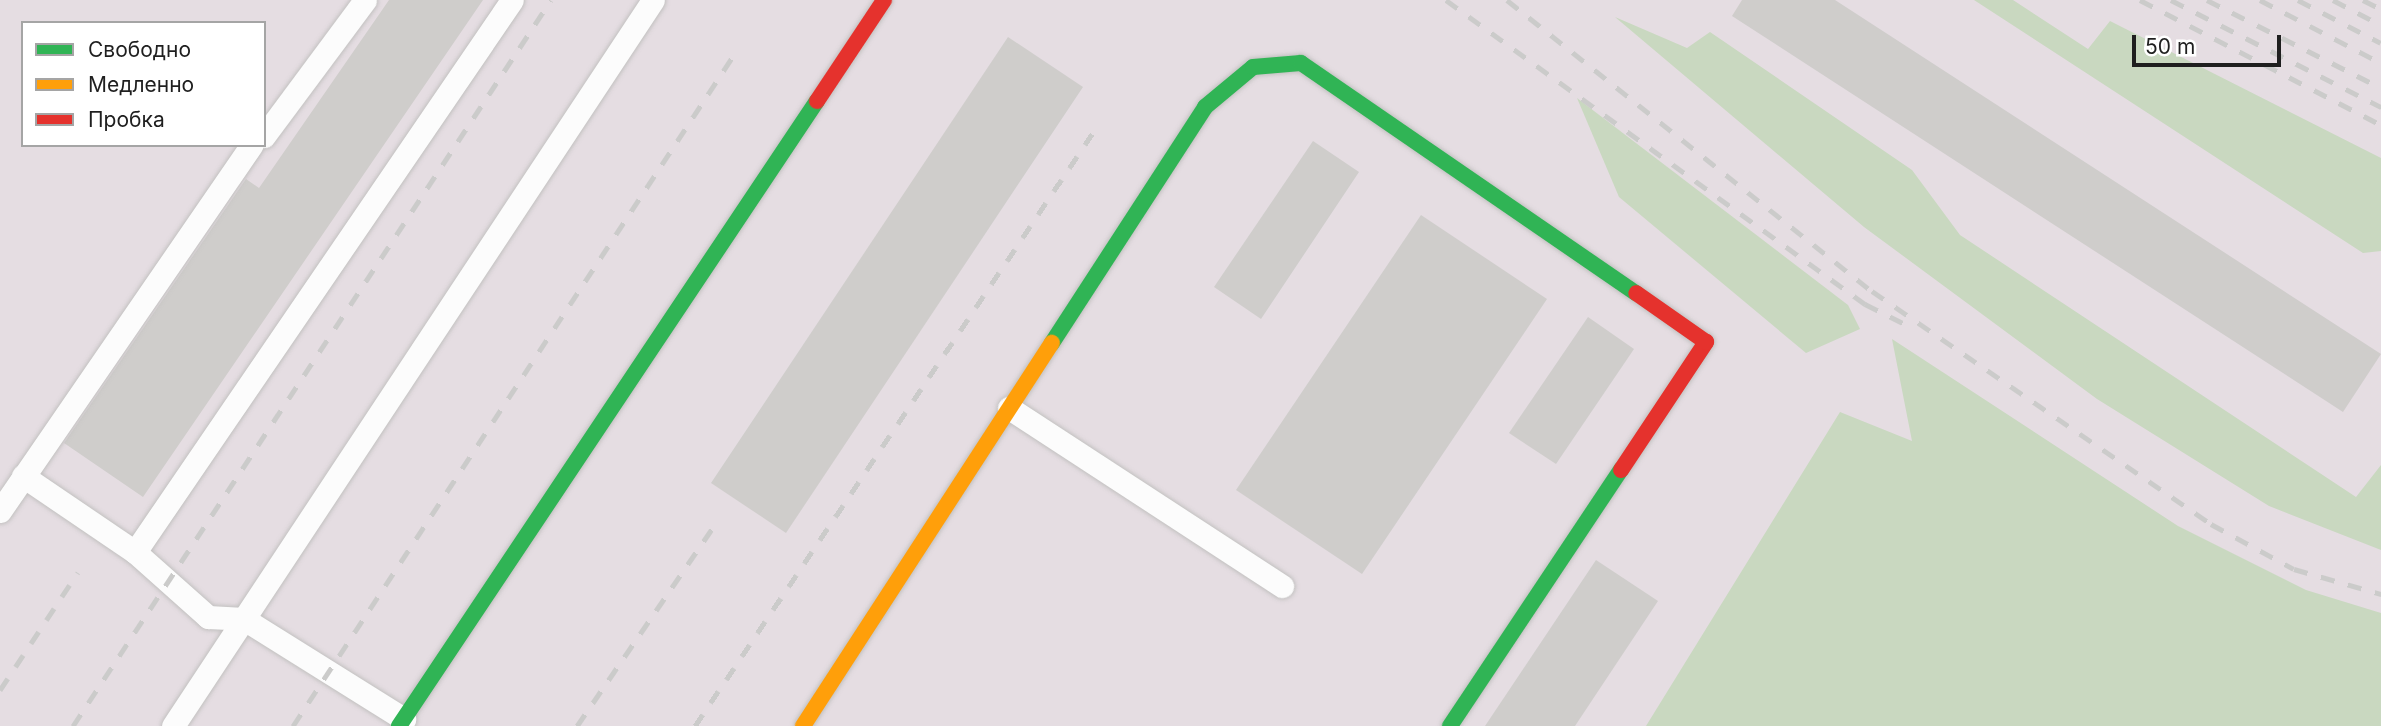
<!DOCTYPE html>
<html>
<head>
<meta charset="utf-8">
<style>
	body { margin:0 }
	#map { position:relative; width:2381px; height:726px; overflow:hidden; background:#eceae8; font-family:Inter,sans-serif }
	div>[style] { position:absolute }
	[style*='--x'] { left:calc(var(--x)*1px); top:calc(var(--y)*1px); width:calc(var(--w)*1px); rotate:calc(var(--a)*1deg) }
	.industrial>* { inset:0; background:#e5dde2 }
	.forest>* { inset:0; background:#c9d8c0 }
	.building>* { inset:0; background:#cfcdcb }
	.roads { filter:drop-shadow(0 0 2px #c2c1c0) drop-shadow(0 0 2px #c2c1c0) }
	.street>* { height:23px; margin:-11.5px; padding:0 11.5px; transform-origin:11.5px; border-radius:11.5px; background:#fcfcfc }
	.fast>* { height:16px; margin:-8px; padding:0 8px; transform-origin:8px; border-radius:8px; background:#30b455 }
	.slow>* { height:16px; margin:-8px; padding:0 8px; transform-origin:8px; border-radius:8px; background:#ff9f0a }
	.jam>* { height:16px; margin:-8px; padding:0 8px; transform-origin:8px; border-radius:8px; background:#e5322d }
	.rail>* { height:5px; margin-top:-2.5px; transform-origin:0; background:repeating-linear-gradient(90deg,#cbcbca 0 14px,transparent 0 28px) }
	span { translate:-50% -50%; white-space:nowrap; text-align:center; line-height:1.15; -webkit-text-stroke:7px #fff; paint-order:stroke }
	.legend { position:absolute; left:21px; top:21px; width:245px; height:126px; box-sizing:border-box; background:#fff; border:2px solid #a5a5a5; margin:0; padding:9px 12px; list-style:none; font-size:21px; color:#1f1f1f }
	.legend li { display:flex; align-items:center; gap:14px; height:35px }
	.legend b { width:35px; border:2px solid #a5a5a5 }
	.scale { position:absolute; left:2132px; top:35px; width:149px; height:32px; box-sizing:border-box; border:4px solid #1f1f1f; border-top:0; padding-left:9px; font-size:21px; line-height:24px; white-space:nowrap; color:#1f1f1f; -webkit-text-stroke:5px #fff; paint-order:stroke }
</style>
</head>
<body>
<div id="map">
	<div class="industrial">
		<i style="clip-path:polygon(evenodd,0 0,2381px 0,2381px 726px,0 726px,0 0,23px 23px,264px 23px,264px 145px,23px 145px,23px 23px)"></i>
	</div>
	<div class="forest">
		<i style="clip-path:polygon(1974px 0,2013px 0,2088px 49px,2110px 21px,2381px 158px,2381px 251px,2363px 253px)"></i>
		<i style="clip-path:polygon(1615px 17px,1687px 48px,1710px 32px,1912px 170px,1960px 235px,2356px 497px,2381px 465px,2381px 550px,2269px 506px,2097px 399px,1864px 227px)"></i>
		<i style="clip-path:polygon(1577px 98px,1848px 305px,1860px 329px,1806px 353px,1619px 197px)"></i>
		<i style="clip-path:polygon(1892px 339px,2178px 526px,2306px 590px,2381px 613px,2381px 726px,1646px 726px,1840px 412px,1912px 441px)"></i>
	</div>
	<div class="building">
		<i style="clip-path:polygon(389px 0,483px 0,143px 497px,64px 443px,246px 179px,259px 188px)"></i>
		<i style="clip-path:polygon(1742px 0,1835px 0,2381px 354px,2343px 412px,1732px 16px)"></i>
		<i style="clip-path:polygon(1008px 37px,1083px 87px,786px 533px,711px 483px)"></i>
		<i style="clip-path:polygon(1313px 141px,1359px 172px,1261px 319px,1214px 287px)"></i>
		<i style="clip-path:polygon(1421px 215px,1547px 299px,1362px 574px,1236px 490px)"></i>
		<i style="clip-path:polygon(1588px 317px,1634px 349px,1556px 464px,1509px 433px)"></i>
		<i style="clip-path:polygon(1596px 560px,1658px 601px,1575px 726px,1485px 726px)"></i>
	</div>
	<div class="roads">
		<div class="street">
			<i style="--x:264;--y:136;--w:169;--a:-53.4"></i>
			<i style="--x:1009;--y:408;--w:326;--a:33.1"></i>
			<i style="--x:23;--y:476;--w:135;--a:34.2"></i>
			<i style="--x:135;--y:552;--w:668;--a:-55.67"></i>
			<i style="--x:0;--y:511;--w:444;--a:-55.5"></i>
			<i style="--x:135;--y:552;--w:98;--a:41.7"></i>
			<i style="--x:208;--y:617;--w:36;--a:3"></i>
			<i style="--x:244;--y:619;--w:189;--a:32"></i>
			<i style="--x:173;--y:726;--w:870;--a:-56.53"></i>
		</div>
		<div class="fast">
			<i style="--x:1052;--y:343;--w:281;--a:-57"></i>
			<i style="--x:1205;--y:107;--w:62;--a:-39.8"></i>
			<i style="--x:1253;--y:67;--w:48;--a:-4.8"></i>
			<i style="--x:1301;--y:63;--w:406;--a:34.5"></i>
			<i style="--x:399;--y:726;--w:752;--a:-56.23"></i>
			<i style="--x:1450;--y:726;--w:308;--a:-56.3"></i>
		</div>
		<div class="slow">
			<i style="--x:803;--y:726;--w:457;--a:-57"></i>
		</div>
		<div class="jam">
			<i style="--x:817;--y:101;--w:121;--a:-56.4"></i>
			<i style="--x:1621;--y:470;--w:154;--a:-56.4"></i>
			<i style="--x:1706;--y:342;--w:85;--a:-145"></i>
		</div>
	</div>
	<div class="rail">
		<i style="--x:1446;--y:0;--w:518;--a:35.96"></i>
		<i style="--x:1865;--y:304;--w:49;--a:26.6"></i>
		<i style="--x:1507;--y:0;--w:467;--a:38.6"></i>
		<i style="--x:1872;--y:291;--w:411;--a:34.5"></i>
		<i style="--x:2211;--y:524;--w:94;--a:28.5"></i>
		<i style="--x:2294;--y:569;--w:91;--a:16"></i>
		<i style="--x:2140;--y:0;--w:271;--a:27.4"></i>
		<i style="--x:2171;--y:0;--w:236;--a:27"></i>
		<i style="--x:2207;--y:0;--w:195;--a:26.8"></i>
		<i style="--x:2260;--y:0;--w:136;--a:27.5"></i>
		<i style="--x:2298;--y:0;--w:93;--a:27.4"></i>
		<i style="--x:2333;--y:0;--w:54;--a:27.5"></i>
		<i style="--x:2363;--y:0;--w:20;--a:27"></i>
		<i style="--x:0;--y:690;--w:141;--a:-56.5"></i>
		<i style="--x:73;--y:726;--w:869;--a:-56.64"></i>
		<i style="--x:293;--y:726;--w:809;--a:-56.7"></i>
		<i style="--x:577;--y:726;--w:250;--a:-55.6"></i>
		<i style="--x:695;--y:726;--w:713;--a:-56.15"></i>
	</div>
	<ul class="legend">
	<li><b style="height:9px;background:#30b455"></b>Свободно</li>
	<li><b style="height:9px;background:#ff9f0a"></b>Медленно</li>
	<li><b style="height:9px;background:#e5322d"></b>Пробка</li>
	</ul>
	<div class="scale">50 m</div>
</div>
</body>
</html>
